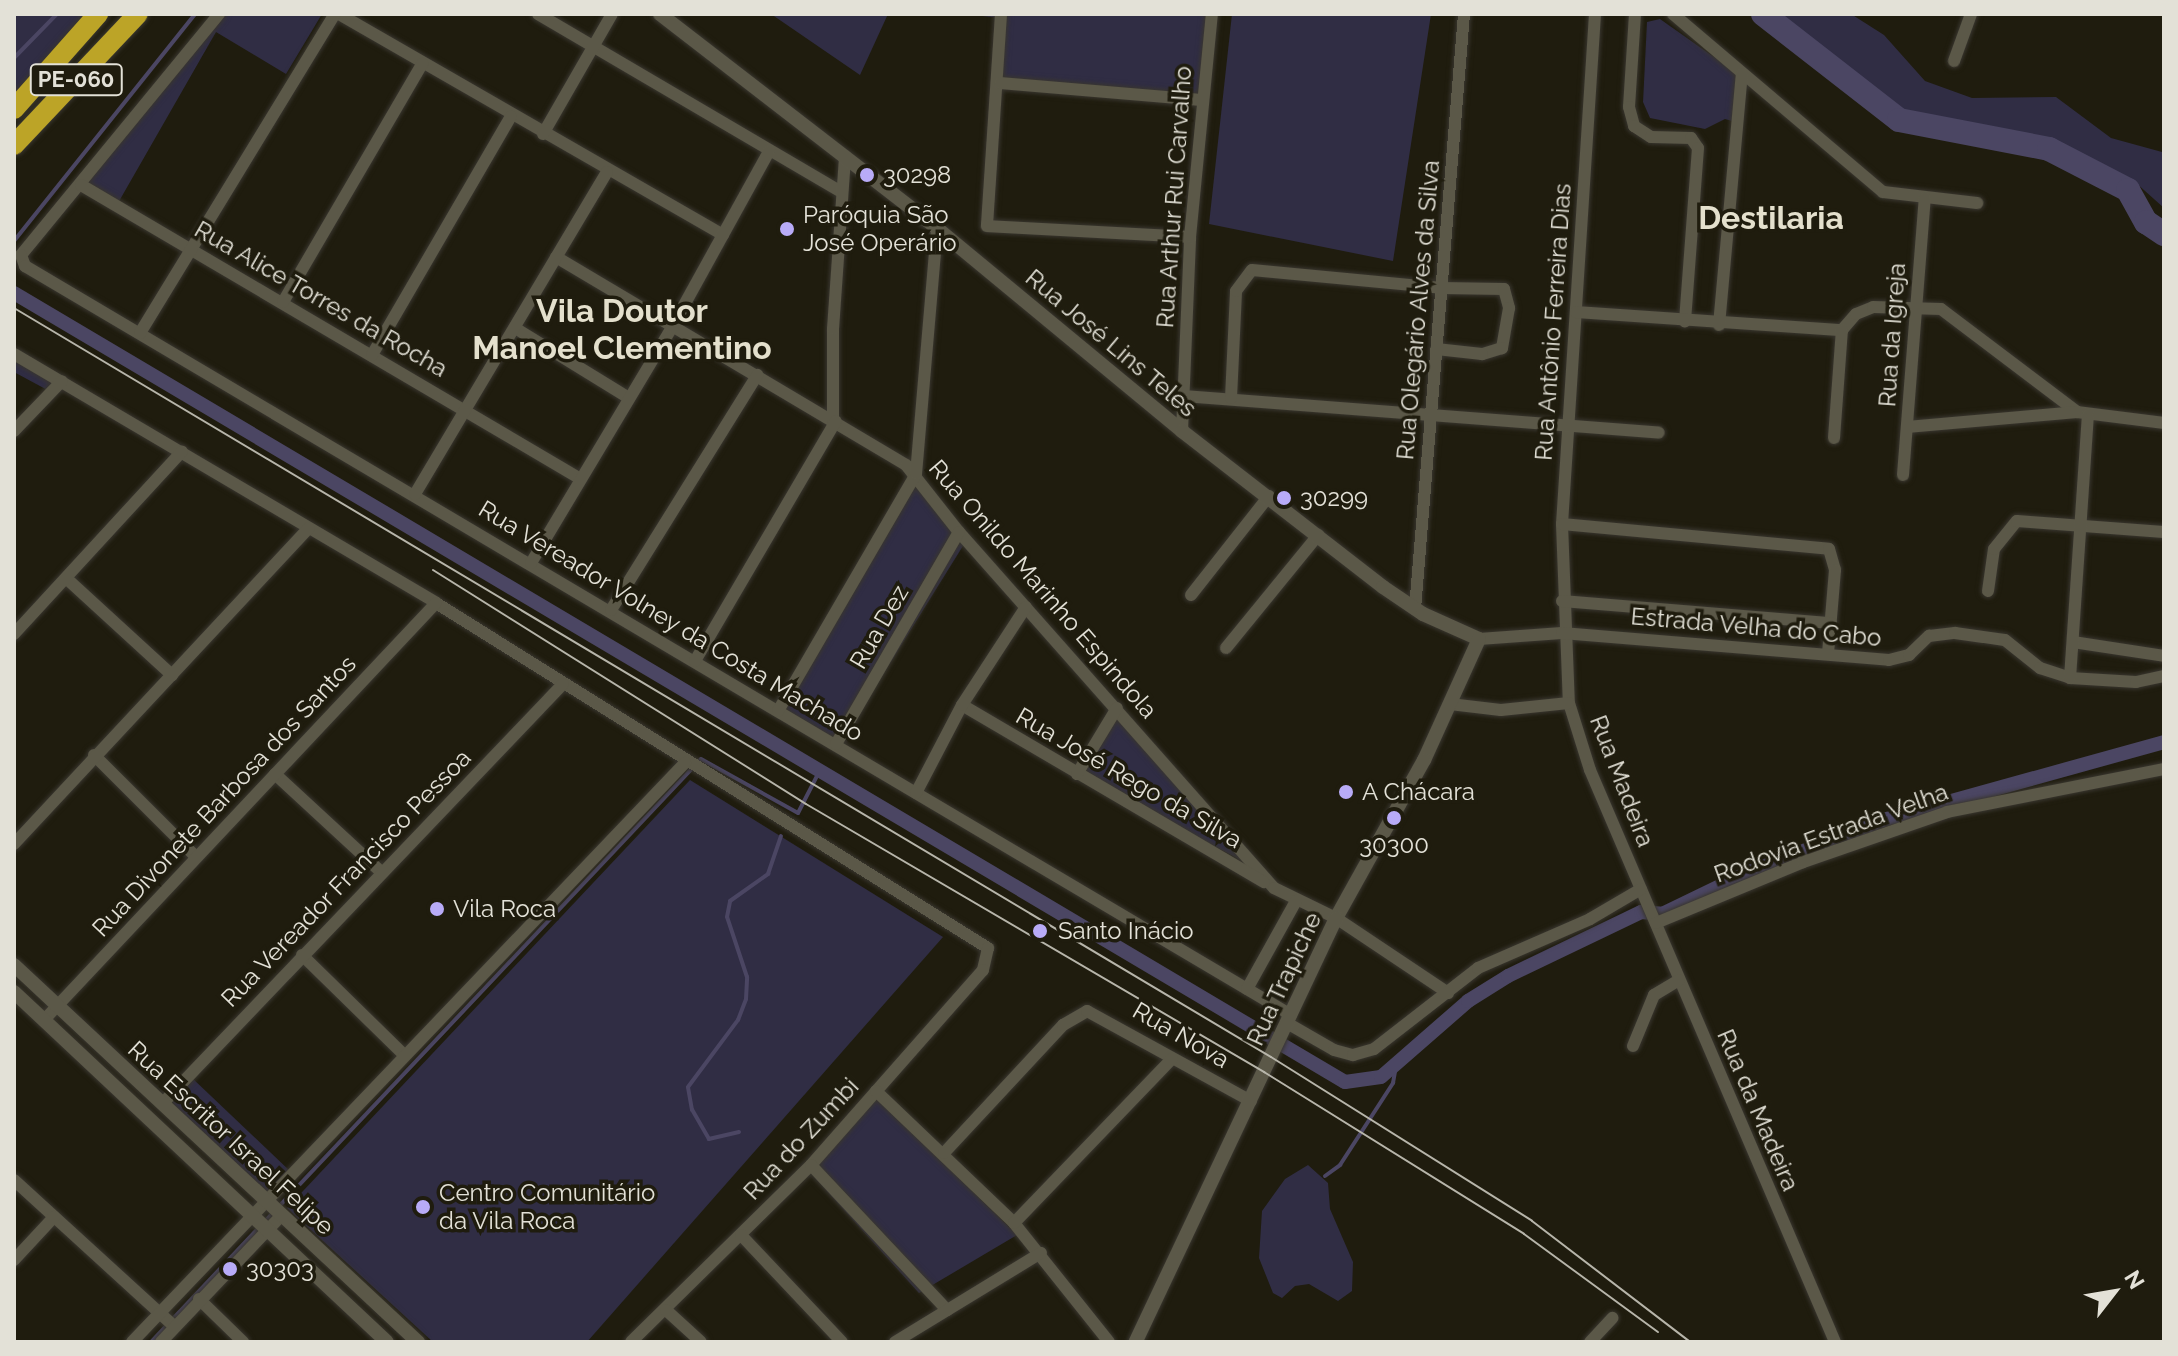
<!DOCTYPE html>
<html>
<head>
<meta charset="utf-8">
<style>
	body { margin:0 }
	#map { position:relative; width:2178px; height:1356px; overflow:hidden; background:#1f1c0e; font-family:Raleway,sans-serif }
	div>[style] { position:absolute }
	[style*='--x'] { left:calc(var(--x)*1px); top:calc(var(--y)*1px); width:calc(var(--w)*1px); rotate:calc(var(--a)*1deg) }
	.green>* { inset:0; background:#302d44 }
	.stream>* { height:4px; margin:-2px; padding:0 2px; transform-origin:2px; border-radius:2px; background:#4b4663 }
	.canal>* { height:14px; margin:-7px; padding:0 7px; transform-origin:7px; border-radius:7px; background:#4b4663 }
	.river>* { height:24px; margin:-12px; padding:0 12px; transform-origin:12px; border-radius:12px; background:#4b4663 }
	.roads { filter:drop-shadow(0 0 2px #39362f) drop-shadow(0 0 2px #39362f) }
	.minor>* { height:12px; margin:-6px; padding:0 6px; transform-origin:6px; border-radius:6px; background:#5b5848 }
	.tertiary>* { height:14px; margin:-7px; padding:0 7px; transform-origin:7px; border-radius:7px; background:#5b5848 }
	.trunk>* { height:20px; margin:-10px; padding:0 10px; transform-origin:10px; border-radius:10px; background:#bca427 }
	.tram>* { height:2px; margin:-1px; padding:0 1px; transform-origin:1px; border-radius:1px; background:#b7b5aa }
	.dots>* { width:22px; height:22px; translate:-50% -50%; box-sizing:border-box; border:4px solid #1f1c0e; border-radius:50% }
	span { translate:-50% -50%; white-space:nowrap; text-align:center; line-height:1.15; -webkit-text-stroke:7px #1f1c0e; paint-order:stroke }
	.shield-label span { padding:2px 6px; background:#1f1c0e; border:2px solid; border-radius:6px; -webkit-text-stroke-width:0 }
	.shield-label { font-size:22px; color:#e3e1d7; font-weight:700 }
	.poi-label { font-size:24px; color:#e3e1d7 }
	.left { translate:0 -50%; text-align:left }
	.street-label { font-size:24px; color:#e3e1d7 }
	.district-label { font-size:32px; color:#e4e0cd; font-weight:700 }
	.frame { position:absolute; inset:0; border:16px solid #e3e1d7; pointer-events:none }
	.north { position:absolute; left:2074px; top:1252px; width:80px; height:80px; -webkit-text-stroke:6px #1f1c0e; paint-order:stroke; rotate:59deg; font-size:22px; font-weight:700; line-height:32px; text-align:center; color:#e3e1d7 }
	.north::after { content:''; display:block; margin:auto; width:28px; height:36px; background:#e3e1d7; clip-path:polygon(50% 0,100% 100%,50% 72%,0 100%) }
</style>
</head>
<body>
<div id="map">
	<div class="green">
		<i style="clip-path:polygon(14px 14px,104px 14px,14px 112px)"></i>
		<i style="clip-path:polygon(225px 14px,322px 14px,286px 74px,216px 32px,118px 203px,85px 184px)"></i>
		<i style="clip-path:polygon(771px 14px,888px 14px,860px 75px)"></i>
		<i style="clip-path:polygon(964px 14px,1212px 14px,1200px 100px,1002px 82px,1001px 18px)"></i>
		<i style="clip-path:polygon(1232px 14px,1431px 14px,1393px 261px,1209px 224px)"></i>
		<i style="clip-path:polygon(1773px 14px,1851px 14px,1884px 35px,1925px 81px,1972px 98px,2056px 97px,2111px 138px,2162px 152px,2164px 208px,2135px 182px,2047px 139px,1909px 114px)"></i>
		<i style="clip-path:polygon(1660px 19px,1738px 74px,1732px 121px,1725px 119px,1705px 129px,1650px 118px,1643px 102px,1647px 22px)"></i>
		<i style="clip-path:polygon(14px 354px,62px 381px,51px 392px,14px 372px)"></i>
		<i style="clip-path:polygon(918px 477px,966px 541px,841px 742px,781px 710px)"></i>
		<i style="clip-path:polygon(1117px 711px,1248px 864px,1079px 774px)"></i>
		<i style="clip-path:polygon(690px 780px,943px 937px,587px 1342px,433px 1342px,287px 1208px)"></i>
		<i style="clip-path:polygon(191px 1077px,291px 1172px,263px 1202px,164px 1107px)"></i>
		<i style="clip-path:polygon(876px 1097px,1017px 1235px,919px 1293px,807px 1169px)"></i>
		<i style="clip-path:polygon(1308px 1165px,1328px 1183px,1330px 1209px,1353px 1262px,1352px 1291px,1338px 1301px,1309px 1284px,1295px 1286px,1282px 1298px,1273px 1293px,1259px 1258px,1262px 1211px,1285px 1179px)"></i>
	</div>
	<div class="stream">
		<i style="--x:14;--y:58;--w:62;--a:-45.7"></i>
		<i style="--x:14;--y:241;--w:290;--a:-51.4"></i>
		<i style="--x:739;--y:1132;--w:31;--a:167"></i>
		<i style="--x:709;--y:1139;--w:34;--a:-120"></i>
		<i style="--x:692;--y:1110;--w:23;--a:-100"></i>
		<i style="--x:688;--y:1087;--w:84;--a:-53.3"></i>
		<i style="--x:738;--y:1020;--w:22;--a:-69"></i>
		<i style="--x:746;--y:999;--w:22;--a:-87"></i>
		<i style="--x:747;--y:977;--w:63;--a:-108.4"></i>
		<i style="--x:727;--y:917;--w:16;--a:-79"></i>
		<i style="--x:730;--y:901;--w:47;--a:-35.4"></i>
		<i style="--x:768;--y:874;--w:40;--a:-71.1"></i>
		<i style="--x:1325;--y:1176;--w:19;--a:-36"></i>
		<i style="--x:1340;--y:1165;--w:98;--a:-57.1"></i>
		<i style="--x:1393;--y:1083;--w:22;--a:-80"></i>
		<i style="--x:151;--y:1342;--w:801;--a:-46.67"></i>
		<i style="--x:701;--y:759;--w:111;--a:29.1"></i>
		<i style="--x:798;--y:813;--w:51;--a:-62.9"></i>
	</div>
	<div class="canal">
		<i style="--x:14;--y:293;--w:1547;--a:30.66"></i>
		<i style="--x:1345;--y:1082;--w:36;--a:-8"></i>
		<i style="--x:1381;--y:1077;--w:116;--a:-41.1"></i>
		<i style="--x:1468;--y:1001;--w:47;--a:-32"></i>
		<i style="--x:1508;--y:976;--w:148;--a:-25.7"></i>
		<i style="--x:1641;--y:912;--w:21;--a:5"></i>
		<i style="--x:1662;--y:914;--w:97;--a:-25.8"></i>
		<i style="--x:1749;--y:872;--w:144;--a:-21.2"></i>
		<i style="--x:1883;--y:820;--w:292;--a:-15.5"></i>
	</div>
	<div class="river">
		<i style="--x:1763;--y:14;--w:172;--a:37.9"></i>
		<i style="--x:1899;--y:120;--w:153;--a:10.9"></i>
		<i style="--x:2049;--y:149;--w:89;--a:27.4"></i>
		<i style="--x:2128;--y:190;--w:37;--a:61"></i>
		<i style="--x:2146;--y:222;--w:22;--a:34"></i>
	</div>
	<div class="roads">
		<div class="minor">
			<i style="--x:219;--y:14;--w:312;--a:129.4"></i>
			<i style="--x:21;--y:255;--w:12;--a:70"></i>
			<i style="--x:25;--y:266;--w:1471;--a:30.61"></i>
			<i style="--x:339;--y:14;--w:443;--a:29.9"></i>
			<i style="--x:538;--y:14;--w:351;--a:30.4"></i>
			<i style="--x:1001;--y:14;--w:212;--a:93.8"></i>
			<i style="--x:987;--y:226;--w:203;--a:3.1"></i>
			<i style="--x:1595;--y:14;--w:511;--a:93.7"></i>
			<i style="--x:1562;--y:524;--w:179;--a:87.8"></i>
			<i style="--x:1569;--y:703;--w:70;--a:72.6"></i>
			<i style="--x:1590;--y:770;--w:622;--a:66.81"></i>
			<i style="--x:1635;--y:14;--w:93;--a:93.7"></i>
			<i style="--x:1629;--y:107;--w:20;--a:75"></i>
			<i style="--x:1634;--y:126;--w:20;--a:33"></i>
			<i style="--x:1651;--y:137;--w:40;--a:1.4"></i>
			<i style="--x:1691;--y:138;--w:12;--a:55"></i>
			<i style="--x:1698;--y:148;--w:174;--a:94.3"></i>
			<i style="--x:1673;--y:14;--w:275;--a:40.3"></i>
			<i style="--x:1883;--y:192;--w:95;--a:6.7"></i>
			<i style="--x:1954;--y:61;--w:50;--a:-70.1"></i>
			<i style="--x:1000;--y:83;--w:202;--a:4.8"></i>
			<i style="--x:543;--y:134;--w:138;--a:-60.1"></i>
			<i style="--x:81;--y:185;--w:578;--a:30.47"></i>
			<i style="--x:556;--y:257;--w:407;--a:30.7"></i>
			<i style="--x:906;--y:465;--w:85;--a:51.7"></i>
			<i style="--x:959;--y:532;--w:475;--a:48.5"></i>
			<i style="--x:1274;--y:888;--w:69;--a:25.8"></i>
			<i style="--x:1336;--y:918;--w:135;--a:33.8"></i>
			<i style="--x:283;--y:302;--w:276;--a:-59.7"></i>
			<i style="--x:1576;--y:312;--w:267;--a:3.9"></i>
			<i style="--x:1719;--y:325;--w:252;--a:-84.8"></i>
			<i style="--x:515;--y:328;--w:134;--a:31.6"></i>
			<i style="--x:1842;--y:330;--w:21;--a:-49"></i>
			<i style="--x:1856;--y:314;--w:18;--a:-22"></i>
			<i style="--x:1873;--y:307;--w:68;--a:1.7"></i>
			<i style="--x:1941;--y:309;--w:171;--a:37.1"></i>
			<i style="--x:2077;--y:412;--w:88;--a:7.2"></i>
			<i style="--x:140;--y:333;--w:374;--a:-58.6"></i>
			<i style="--x:14;--y:354;--w:490;--a:30.5"></i>
			<i style="--x:436;--y:603;--w:651;--a:32.01"></i>
			<i style="--x:988;--y:948;--w:23;--a:103"></i>
			<i style="--x:983;--y:970;--w:260;--a:131.4"></i>
			<i style="--x:811;--y:1165;--w:252;--a:135.5"></i>
			<i style="--x:372;--y:355;--w:276;--a:-59.8"></i>
			<i style="--x:1183;--y:396;--w:477;--a:4.4"></i>
			<i style="--x:1231;--y:398;--w:107;--a:-87.3"></i>
			<i style="--x:1236;--y:291;--w:26;--a:-53"></i>
			<i style="--x:1252;--y:270;--w:190;--a:5.4"></i>
			<i style="--x:1441;--y:288;--w:63;--a:0.9"></i>
			<i style="--x:1504;--y:289;--w:20;--a:75"></i>
			<i style="--x:1509;--y:308;--w:41;--a:99.9"></i>
			<i style="--x:1502;--y:348;--w:21;--a:163"></i>
			<i style="--x:1482;--y:354;--w:46;--a:-173.8"></i>
			<i style="--x:833;--y:420;--w:91;--a:-90"></i>
			<i style="--x:833;--y:329;--w:173;--a:-86"></i>
			<i style="--x:1907;--y:427;--w:171;--a:-5"></i>
			<i style="--x:14;--y:431;--w:69;--a:-46.2"></i>
			<i style="--x:1182;--y:431;--w:194;--a:-87.6"></i>
			<i style="--x:1190;--y:237;--w:224;--a:-84.4"></i>
			<i style="--x:1834;--y:438;--w:108;--a:-85.8"></i>
			<i style="--x:1903;--y:475;--w:278;--a:-85.5"></i>
			<i style="--x:415;--y:494;--w:375;--a:-59.2"></i>
			<i style="--x:1562;--y:524;--w:268;--a:5.3"></i>
			<i style="--x:1829;--y:549;--w:22;--a:74"></i>
			<i style="--x:1835;--y:570;--w:84;--a:94.8"></i>
			<i style="--x:531;--y:563;--w:275;--a:-59.1"></i>
			<i style="--x:672;--y:327;--w:201;--a:-61.1"></i>
			<i style="--x:66;--y:578;--w:144;--a:42.5"></i>
			<i style="--x:1988;--y:591;--w:42;--a:-81.9"></i>
			<i style="--x:1994;--y:549;--w:36;--a:-51"></i>
			<i style="--x:2017;--y:521;--w:147;--a:4.3"></i>
			<i style="--x:1191;--y:595;--w:126;--a:-51.8"></i>
			<i style="--x:1562;--y:601;--w:270;--a:4.7"></i>
			<i style="--x:1415;--y:609;--w:597;--a:-85.29"></i>
			<i style="--x:611;--y:610;--w:277;--a:-58.1"></i>
			<i style="--x:14;--y:634;--w:248;--a:-47.4"></i>
			<i style="--x:1479;--y:639;--w:83;--a:-4.1"></i>
			<i style="--x:1562;--y:633;--w:328;--a:4.7"></i>
			<i style="--x:1889;--y:660;--w:21;--a:-14"></i>
			<i style="--x:1909;--y:655;--w:28;--a:-44"></i>
			<i style="--x:1929;--y:636;--w:26;--a:-7"></i>
			<i style="--x:1955;--y:633;--w:50;--a:8"></i>
			<i style="--x:2005;--y:640;--w:45;--a:38.7"></i>
			<i style="--x:2040;--y:668;--w:32;--a:18"></i>
			<i style="--x:2070;--y:678;--w:66;--a:3.5"></i>
			<i style="--x:2136;--y:682;--w:29;--a:-12"></i>
			<i style="--x:2073;--y:642;--w:92;--a:8.7"></i>
			<i style="--x:1226;--y:648;--w:146;--a:-50.8"></i>
			<i style="--x:695;--y:661;--w:278;--a:-59.6"></i>
			<i style="--x:2070;--y:678;--w:264;--a:-86.1"></i>
			<i style="--x:1450;--y:704;--w:51;--a:6.7"></i>
			<i style="--x:1501;--y:710;--w:68;--a:-5.9"></i>
			<i style="--x:962;--y:705;--w:350;--a:30.4"></i>
			<i style="--x:778;--y:711;--w:274;--a:-59.8"></i>
			<i style="--x:916;--y:474;--w:246;--a:-85.1"></i>
			<i style="--x:836;--y:744;--w:245;--a:-59.9"></i>
			<i style="--x:94;--y:755;--w:143;--a:45"></i>
			<i style="--x:275;--y:774;--w:143;--a:42.7"></i>
			<i style="--x:1077;--y:774;--w:77;--a:-58.8"></i>
			<i style="--x:916;--y:793;--w:99;--a:-62.4"></i>
			<i style="--x:962;--y:705;--w:117;--a:-56.9"></i>
			<i style="--x:14;--y:844;--w:432;--a:-47"></i>
			<i style="--x:1656;--y:923;--w:159;--a:-22.5"></i>
			<i style="--x:1803;--y:862;--w:152;--a:-19.1"></i>
			<i style="--x:1947;--y:812;--w:221;--a:-11.2"></i>
			<i style="--x:302;--y:955;--w:143;--a:44.4"></i>
			<i style="--x:1247;--y:989;--w:101;--a:-60.9"></i>
			<i style="--x:44;--y:1020;--w:572;--a:-46.77"></i>
			<i style="--x:1287;--y:1023;--w:54;--a:29.9"></i>
			<i style="--x:1334;--y:1050;--w:20;--a:15"></i>
			<i style="--x:1353;--y:1055;--w:22;--a:-16"></i>
			<i style="--x:1374;--y:1049;--w:132;--a:-37.9"></i>
			<i style="--x:1478;--y:968;--w:122;--a:-23.6"></i>
			<i style="--x:1590;--y:919;--w:59;--a:-30.5"></i>
			<i style="--x:1633;--y:1046;--w:55;--a:-67.6"></i>
			<i style="--x:1654;--y:995;--w:29;--a:-31"></i>
			<i style="--x:876;--y:1091;--w:191;--a:43.7"></i>
			<i style="--x:1014;--y:1223;--w:152;--a:51.4"></i>
			<i style="--x:163;--y:1103;--w:579;--a:-46.33"></i>
			<i style="--x:944;--y:1153;--w:175;--a:-47.1"></i>
			<i style="--x:1063;--y:1025;--w:28;--a:-30"></i>
			<i style="--x:1087;--y:1011;--w:187;--a:28.8"></i>
			<i style="--x:811;--y:1165;--w:199;--a:46.8"></i>
			<i style="--x:14;--y:1180;--w:218;--a:42.4"></i>
			<i style="--x:1014;--y:1223;--w:228;--a:-46.1"></i>
			<i style="--x:741;--y:1235;--w:147;--a:46.7"></i>
			<i style="--x:14;--y:1260;--w:59;--a:-47.1"></i>
			<i style="--x:199;--y:1299;--w:62;--a:44.3"></i>
			<i style="--x:666;--y:1310;--w:47;--a:42.4"></i>
			<i style="--x:132;--y:1342;--w:801;--a:-46.32"></i>
			<i style="--x:161;--y:1342;--w:174;--a:-46.4"></i>
			<i style="--x:895;--y:1342;--w:171;--a:-31.4"></i>
			<i style="--x:1590;--y:1342;--w:33;--a:-47"></i>
		</div>
		<div class="tertiary">
			<i style="--x:660;--y:14;--w:337;--a:37.7"></i>
			<i style="--x:927;--y:220;--w:331;--a:39.6"></i>
			<i style="--x:1182;--y:431;--w:254;--a:37.8"></i>
			<i style="--x:1383;--y:587;--w:48;--a:34"></i>
			<i style="--x:1423;--y:614;--w:61;--a:24.1"></i>
			<i style="--x:1479;--y:639;--w:133;--a:114.4"></i>
			<i style="--x:1424;--y:760;--w:181;--a:119.1"></i>
			<i style="--x:1336;--y:918;--w:469;--a:115.3"></i>
			<i style="--x:14;--y:965;--w:553;--a:43.02"></i>
			<i style="--x:14;--y:992;--w:511;--a:43.18"></i>
		</div>
		<div class="trunk">
			<i style="--x:14;--y:109;--w:127;--a:-48.5"></i>
			<i style="--x:14;--y:145;--w:180;--a:-46.6"></i>
		</div>
	</div>
	<div class="tram">
		<i style="--x:14;--y:308;--w:1463;--a:30.79"></i>
		<i style="--x:1271;--y:1057;--w:308;--a:32.1"></i>
		<i style="--x:1532;--y:1221;--w:199;--a:37.4"></i>
		<i style="--x:433;--y:570;--w:440;--a:32.1"></i>
		<i style="--x:806;--y:804;--w:531;--a:30.33"></i>
		<i style="--x:1264;--y:1072;--w:306;--a:31.9"></i>
		<i style="--x:1524;--y:1234;--w:166;--a:36.2"></i>
	</div>
	<div class="dots">
		<i style="left:867px;top:175px;background:#b8abf7"></i>
		<i style="left:787px;top:229px;background:#b8abf7"></i>
		<i style="left:1284px;top:498px;background:#b8abf7"></i>
		<i style="left:1346px;top:792px;background:#b8abf7"></i>
		<i style="left:1394px;top:818px;background:#b8abf7"></i>
		<i style="left:437px;top:909px;background:#b8abf7"></i>
		<i style="left:1040px;top:931px;background:#b8abf7"></i>
		<i style="left:423px;top:1207px;background:#b8abf7"></i>
		<i style="left:230px;top:1269px;background:#b8abf7"></i>
	</div>
	<div class="shield-label">
		<span style="left:76px;top:80px">PE-060</span>
	</div>
	<div class="poi-label">
		<span class="left" style="left:883px;top:175px">30298</span>
		<span class="left" style="left:803px;top:229px">Paróquia São<br>José Operário</span>
		<span class="left" style="left:1300px;top:498px">30299</span>
		<span class="left" style="left:1362px;top:792px">A Chácara</span>
		<span style="left:1394px;top:845px">30300</span>
		<span class="left" style="left:453px;top:909px">Vila Roca</span>
		<span class="left" style="left:1058px;top:931px">Santo Inácio</span>
		<span class="left" style="left:439px;top:1207px">Centro Comunitário<br>da Vila Roca</span>
		<span class="left" style="left:246px;top:1269px">30303</span>
	</div>
	<div class="street-label">
		<span style="left:1174px;top:197px;rotate:-86deg">Rua Arthur Rui Carvalho</span>
		<span style="left:321px;top:299px;rotate:30deg">Rua Alice Torres da Rocha</span>
		<span style="left:1418px;top:310px;rotate:-85deg">Rua Olegário Alves da Silva</span>
		<span style="left:1553px;top:322px;rotate:-86deg">Rua Antônio Ferreira Dias</span>
		<span style="left:1892px;top:335px;rotate:-86deg">Rua da Igreja</span>
		<span style="left:1111px;top:343px;rotate:40deg">Rua José Lins Teles</span>
		<span style="left:1043px;top:589px;rotate:49deg">Rua Onildo Marinho Espindola</span>
		<span style="left:671px;top:621px;rotate:31deg">Rua Vereador Volney da Costa Machado</span>
		<span style="left:879px;top:627px;rotate:-60deg">Rua Dez</span>
		<span style="left:1756px;top:627px;rotate:5deg">Estrada Velha do Cabo</span>
		<span style="left:1129px;top:778px;rotate:30deg">Rua José Rego da Silva</span>
		<span style="left:1622px;top:781px;rotate:69deg">Rua Madeira</span>
		<span style="left:224px;top:796px;rotate:-47deg">Rua Divonete Barbosa dos Santos</span>
		<span style="left:1831px;top:833px;rotate:-20deg">Rodovia Estrada Velha</span>
		<span style="left:346px;top:878px;rotate:-46deg">Rua Vereador Francisco Pessoa</span>
		<span style="left:1284px;top:979px;rotate:-65deg">Rua Trapiche</span>
		<span style="left:1181px;top:1035px;rotate:30deg">Rua Nova</span>
		<span style="left:1758px;top:1110px;rotate:67deg">Rua da Madeira</span>
		<span style="left:231px;top:1138px;rotate:43deg">Rua Escritor Israel Felipe</span>
		<span style="left:801px;top:1139px;rotate:-47deg">Rua do Zumbi</span>
	</div>
	<div class="district-label">
		<span style="left:1771px;top:218px">Destilaria</span>
		<span style="left:622px;top:330px">Vila Doutor<br>Manoel Clementino</span>
	</div>
	<div class="frame"></div>
	<div class="north">N</div>
</div>
</body>
</html>
